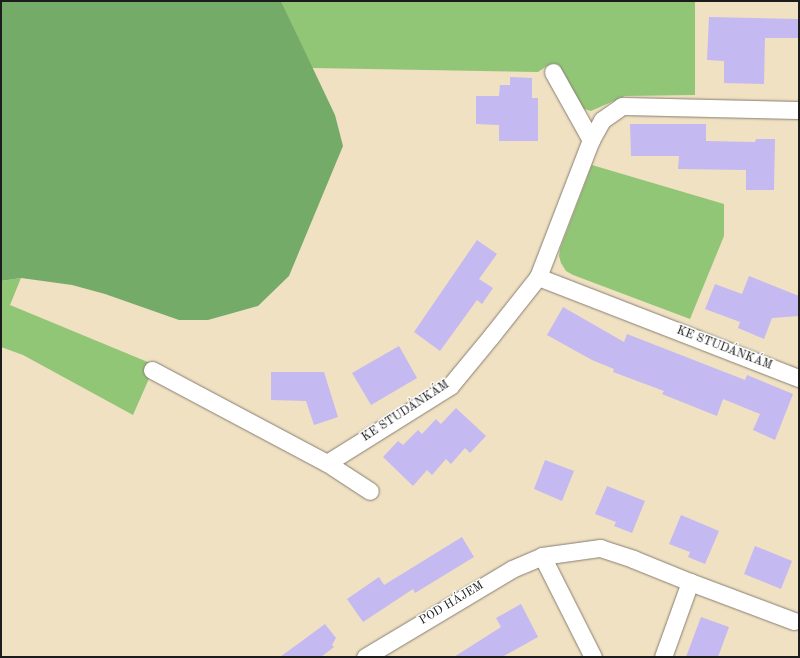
<!DOCTYPE html>
<html>
<head>
<meta charset="utf-8">
<style>
	body { margin:0 }
	#map { position:relative; width:800px; height:658px; overflow:hidden; background:#f0e1c3; font-family:"Old Standard TT",serif }
	div>[style] { position:absolute }
	[style*='--x'] { left:calc(var(--x)*1px); top:calc(var(--y)*1px); width:calc(var(--w)*1px); rotate:calc(var(--a)*1deg) }
	.green>* { inset:0; background:#92c677 }
	.forest>* { inset:0; background:#75ab68 }
	.building>* { inset:0; background:#c4b9f0 }
	.roads { filter:drop-shadow(0 0 1px #867e70) drop-shadow(0 0 1px #867e70) }
	.street>* { height:17px; margin:-8.5px; padding:0 8.5px; transform-origin:8.5px; border-radius:8.5px; background:#fff }
	span { translate:-50% -50%; white-space:nowrap; text-align:center; line-height:1.15; -webkit-text-stroke:3px #fff; paint-order:stroke }
	.street-label { font-size:12px; color:#1c1c1c }
	.frame { position:absolute; inset:0; border:2px solid #1c1c1c; pointer-events:none }
</style>
</head>
<body>
<div id="map">
	<div class="green">
		<i style="clip-path:polygon(281px 1px,695px 1px,695px 95px,625px 96px,591px 111px,584px 109px,578px 106px,556px 65px,547px 66px,538px 72px,312px 68px)"></i>
		<i style="clip-path:polygon(592px 165px,724px 204px,724px 236px,690px 319px,573px 275px,566px 271px,561px 263px,559px 256px,560px 249px)"></i>
		<i style="clip-path:polygon(21px 278px,10px 305px,155px 365px,133px 415px,23px 355px,1px 347px,1px 281px)"></i>
	</div>
	<div class="forest">
		<i style="clip-path:polygon(1px 1px,281px 1px,335px 115px,343px 146px,289px 276px,258px 306px,208px 320px,179px 320px,105px 294px,72px 285px,21px 278px,1px 281px)"></i>
	</div>
	<div class="building">
		<i style="clip-path:polygon(709px 17px,799px 19px,799px 38px,765px 38px,764px 84px,724px 83px,724px 61px,707px 60px)"></i>
		<i style="clip-path:polygon(510px 77px,532px 78px,532px 98px,538px 98px,538px 141px,499px 141px,499px 125px,476px 124px,476px 96px,499px 96px,500px 85px,510px 85px)"></i>
		<i style="clip-path:polygon(630px 124px,706px 124px,706px 141px,755px 142px,756px 139px,775px 139px,774px 190px,746px 190px,746px 170px,678px 169px,679px 156px,631px 156px)"></i>
		<i style="clip-path:polygon(477px 240px,497px 254px,479px 279px,493px 288px,482px 304px,477px 300px,440px 351px,414px 332px)"></i>
		<i style="clip-path:polygon(749px 276px,799px 296px,799px 316px,772px 318px,764px 339px,738px 328px,740px 322px,705px 309px,715px 284px,742px 294px)"></i>
		<i style="clip-path:polygon(563px 307px,624px 342px,627px 334px,745px 380px,747px 375px,793px 394px,775px 440px,753px 430px,760px 414px,723px 399px,717px 416px,662px 394px,664px 391px,613px 372px,614px 369px,592px 360px,547px 335px)"></i>
		<i style="clip-path:polygon(399px 346px,417px 378px,371px 405px,352px 373px)"></i>
		<i style="clip-path:polygon(271px 372px,324px 372px,338px 417px,314px 425px,306px 401px,271px 400px)"></i>
		<i style="clip-path:polygon(456px 408px,486px 436px,470px 453px,465px 448px,451px 464px,446px 459px,432px 475px,427px 470px,413px 486px,383px 457px,398px 441px,403px 445px,418px 430px,422px 434px,436px 419px,441px 424px)"></i>
		<i style="clip-path:polygon(545px 460px,574px 471px,562px 501px,534px 489px)"></i>
		<i style="clip-path:polygon(607px 486px,645px 501px,632px 533px,614px 526px,616px 522px,595px 514px)"></i>
		<i style="clip-path:polygon(681px 515px,719px 531px,705px 564px,688px 557px,690px 552px,669px 544px)"></i>
		<i style="clip-path:polygon(462px 537px,474px 557px,415px 593px,413px 589px,363px 622px,347px 599px,379px 577px,384px 585px)"></i>
		<i style="clip-path:polygon(755px 546px,792px 561px,781px 589px,744px 574px)"></i>
		<i style="clip-path:polygon(521px 604px,538px 637px,502px 657px,454px 657px,501px 627px,496px 618px)"></i>
		<i style="clip-path:polygon(701px 617px,729px 627px,718px 657px,686px 657px)"></i>
		<i style="clip-path:polygon(325px 624px,336px 638px,332px 645px,334px 647px,321px 657px,280px 657px)"></i>
	</div>
	<div class="roads">
		<div class="street">
			<i style="--x:553;--y:72;--w:78;--a:60.8"></i>
			<i style="--x:538;--y:277;--w:280;--a:21.2"></i>
			<i style="--x:152;--y:370;--w:198;--a:28"></i>
			<i style="--x:327;--y:463;--w:51;--a:33.1"></i>
			<i style="--x:327;--y:463;--w:145;--a:-32"></i>
			<i style="--x:450;--y:386;--w:66;--a:-50.5"></i>
			<i style="--x:492;--y:335;--w:74;--a:-51.6"></i>
			<i style="--x:538;--y:277;--w:147;--a:-68.9"></i>
			<i style="--x:591;--y:140;--w:23;--a:-61"></i>
			<i style="--x:602;--y:120;--w:24;--a:-35"></i>
			<i style="--x:622;--y:106;--w:177;--a:1.3"></i>
			<i style="--x:542;--y:556;--w:113;--a:63.2"></i>
			<i style="--x:365;--y:657;--w:171;--a:-30.9"></i>
			<i style="--x:512;--y:569;--w:33;--a:-23"></i>
			<i style="--x:542;--y:556;--w:59;--a:-7.9"></i>
			<i style="--x:600;--y:548;--w:35;--a:18"></i>
			<i style="--x:633;--y:559;--w:61;--a:22"></i>
			<i style="--x:690;--y:582;--w:111;--a:20.6"></i>
			<i style="--x:663;--y:657;--w:80;--a:-70.2"></i>
		</div>
	</div>
	<div class="street-label">
		<span style="left:724px;top:349px;rotate:21deg">KE STUDÁNKÁM</span>
		<span style="left:406px;top:412px;rotate:-33deg">KE STUDÁNKÁM</span>
		<span style="left:452px;top:604px;rotate:-31deg">POD HÁJEM</span>
	</div>
	<div class="frame"></div>
</div>
</body>
</html>
